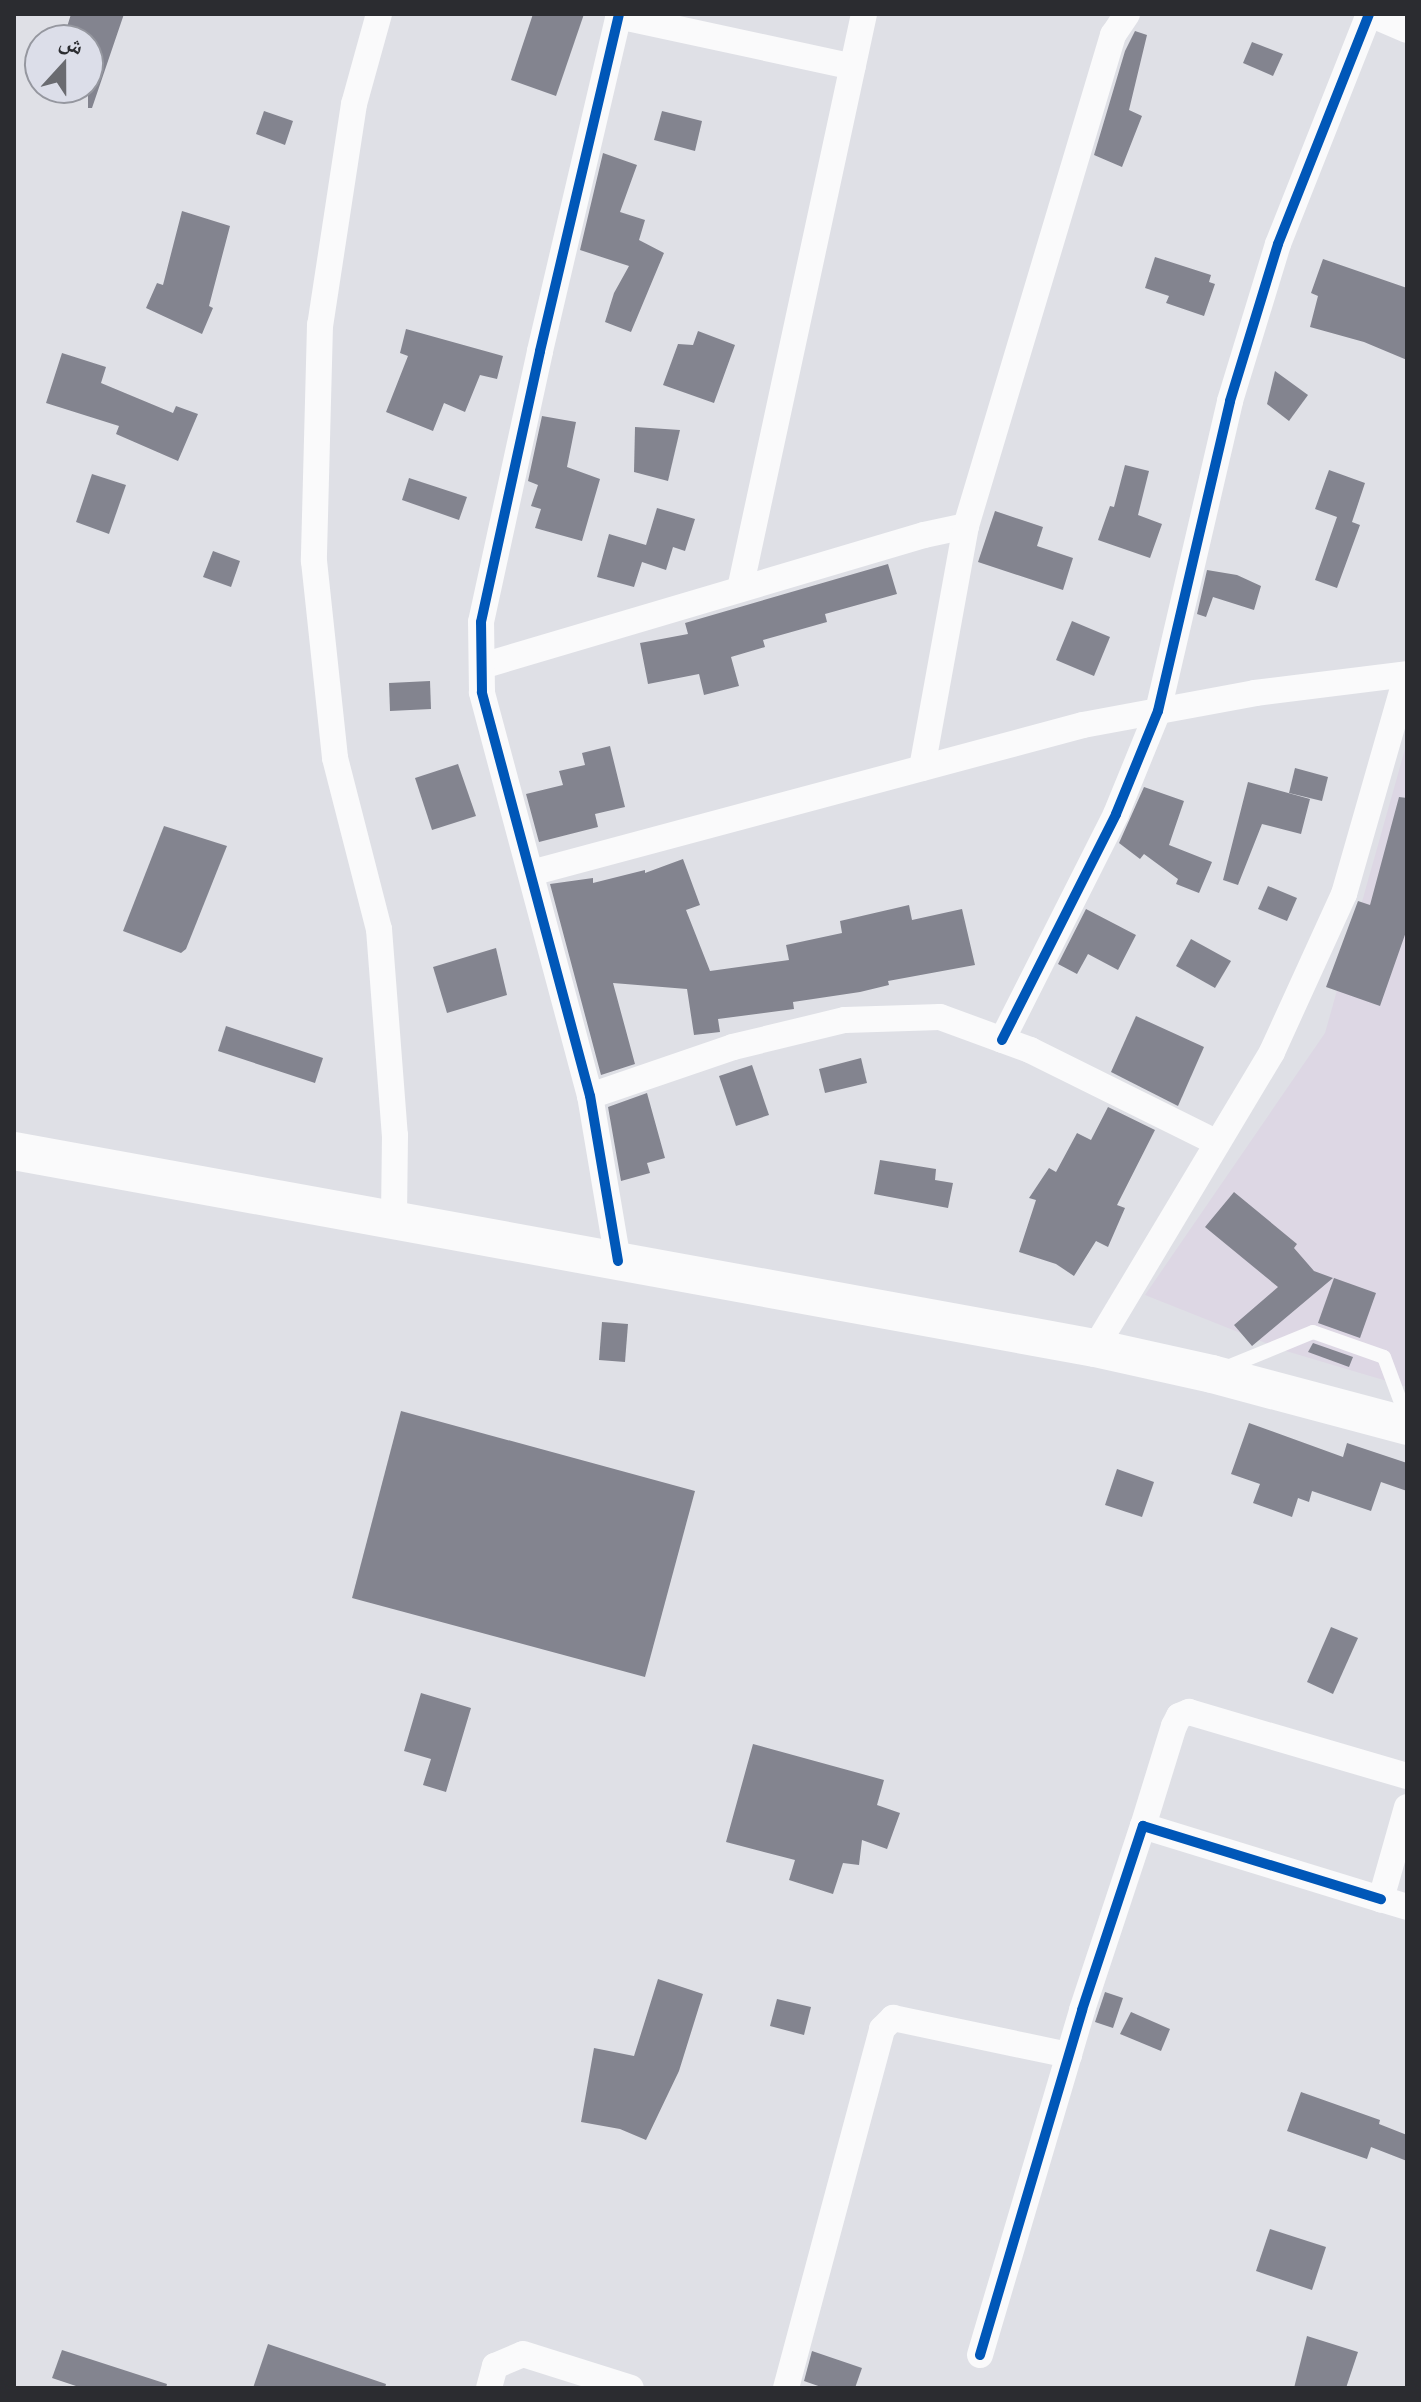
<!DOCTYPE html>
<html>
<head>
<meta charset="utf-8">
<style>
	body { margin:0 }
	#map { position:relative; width:1421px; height:2402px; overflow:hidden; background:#dfe0e6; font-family:"Source Serif 4","Noto Naskh Arabic",serif }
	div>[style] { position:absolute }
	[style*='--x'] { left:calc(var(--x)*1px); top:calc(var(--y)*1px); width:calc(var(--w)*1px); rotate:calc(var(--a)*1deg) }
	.industrial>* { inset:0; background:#ddd7e4 }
	.building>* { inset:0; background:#83848f }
	.lane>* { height:14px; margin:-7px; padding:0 7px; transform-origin:7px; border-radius:7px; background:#fafafb }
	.street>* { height:26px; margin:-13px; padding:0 13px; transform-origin:13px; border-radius:13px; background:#fafafb }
	.secondary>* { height:38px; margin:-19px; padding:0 19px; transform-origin:19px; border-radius:19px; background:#fafafb }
	.cycleway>* { height:10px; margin:-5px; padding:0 5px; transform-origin:5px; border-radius:5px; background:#0057b8 }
	span { translate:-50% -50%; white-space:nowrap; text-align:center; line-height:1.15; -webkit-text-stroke:8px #dcdee9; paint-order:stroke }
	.frame { position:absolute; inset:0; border:16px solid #2b2c30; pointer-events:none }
	.north { position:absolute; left:24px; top:24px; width:80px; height:80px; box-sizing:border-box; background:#dcdee9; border:2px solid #95979f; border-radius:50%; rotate:21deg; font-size:22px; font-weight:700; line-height:32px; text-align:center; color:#2b2c30 }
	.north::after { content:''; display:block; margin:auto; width:28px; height:36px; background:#6a6b70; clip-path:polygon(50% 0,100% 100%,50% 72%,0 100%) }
</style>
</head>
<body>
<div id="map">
	<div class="industrial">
		<i style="clip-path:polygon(1407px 742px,1407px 1387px,1286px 1351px,1145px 1295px,1325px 1033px)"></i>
	</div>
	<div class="building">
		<i style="clip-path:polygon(71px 14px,124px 14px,92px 108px,88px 108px,88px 40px,63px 40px)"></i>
		<i style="clip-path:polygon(533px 14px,584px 14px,556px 96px,511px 80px)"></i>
		<i style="clip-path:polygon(1135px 31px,1147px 35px,1129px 110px,1142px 116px,1122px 167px,1094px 155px,1125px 51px)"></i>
		<i style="clip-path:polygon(1252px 42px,1283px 54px,1273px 76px,1243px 63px)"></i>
		<i style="clip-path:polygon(264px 111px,293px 121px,285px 145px,256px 134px)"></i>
		<i style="clip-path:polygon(662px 111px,702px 121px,695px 151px,654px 140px)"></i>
		<i style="clip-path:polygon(603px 153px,637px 165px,620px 212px,645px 220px,639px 240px,664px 253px,631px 332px,605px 322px,614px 293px,629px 266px,580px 250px)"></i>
		<i style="clip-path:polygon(182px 211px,230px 226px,209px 306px,213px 308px,202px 334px,146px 308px,157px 283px,163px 285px)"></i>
		<i style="clip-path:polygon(1155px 257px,1211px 275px,1209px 282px,1215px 284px,1204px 316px,1166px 303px,1169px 296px,1145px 288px)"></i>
		<i style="clip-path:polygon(1323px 259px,1407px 288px,1407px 360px,1364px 342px,1310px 327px,1318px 296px,1311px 293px)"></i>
		<i style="clip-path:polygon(406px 329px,503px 356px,497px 379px,480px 375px,465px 412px,444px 403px,433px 431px,386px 412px,408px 356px,400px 353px)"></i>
		<i style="clip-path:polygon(698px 331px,735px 345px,714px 403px,663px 385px,678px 344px,693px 345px)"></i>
		<i style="clip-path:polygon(62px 353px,106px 367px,101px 383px,173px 413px,176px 406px,198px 414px,178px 461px,116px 434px,119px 426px,46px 403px)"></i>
		<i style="clip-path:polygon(1275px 371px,1308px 395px,1289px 421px,1267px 404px)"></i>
		<i style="clip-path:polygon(542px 416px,576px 422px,567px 467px,600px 479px,582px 541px,535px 528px,541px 509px,531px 506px,538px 485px,528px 481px)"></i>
		<i style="clip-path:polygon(635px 427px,680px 430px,668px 481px,634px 472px)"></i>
		<i style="clip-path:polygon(1125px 465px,1149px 471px,1138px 515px,1162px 524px,1150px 558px,1098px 540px,1110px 506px,1114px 507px)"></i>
		<i style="clip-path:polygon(1329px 470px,1365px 483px,1352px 522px,1360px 525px,1337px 588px,1315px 580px,1337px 517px,1315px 509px)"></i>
		<i style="clip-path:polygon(92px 474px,126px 485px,109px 534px,76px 522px)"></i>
		<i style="clip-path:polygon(409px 478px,467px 497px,459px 520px,402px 500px)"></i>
		<i style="clip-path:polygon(657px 508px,695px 519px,685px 551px,673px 547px,666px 570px,642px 562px,634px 587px,597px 577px,609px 534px,646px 545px)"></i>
		<i style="clip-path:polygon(995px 511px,1043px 527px,1037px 546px,1073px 558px,1063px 590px,978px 562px)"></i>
		<i style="clip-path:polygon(213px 551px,240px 561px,231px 587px,203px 577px)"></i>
		<i style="clip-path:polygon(888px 564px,897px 594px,825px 614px,827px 622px,763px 640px,765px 647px,731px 657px,739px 686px,704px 695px,699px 674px,648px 684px,640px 643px,688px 634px,685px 623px)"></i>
		<i style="clip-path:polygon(1207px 570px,1237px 575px,1261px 586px,1254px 610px,1213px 597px,1206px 617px,1197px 614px)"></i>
		<i style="clip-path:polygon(1072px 621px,1110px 637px,1094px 676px,1056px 660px)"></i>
		<i style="clip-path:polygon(430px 681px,431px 709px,390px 711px,389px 683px)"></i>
		<i style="clip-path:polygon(610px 746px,625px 807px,595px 814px,598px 827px,539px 842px,526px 794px,563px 785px,559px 771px,585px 765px,582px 753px)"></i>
		<i style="clip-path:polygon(458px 764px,476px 816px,432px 830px,415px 778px)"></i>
		<i style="clip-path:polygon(1295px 768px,1328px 777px,1322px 801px,1289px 793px)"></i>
		<i style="clip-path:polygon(1248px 782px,1310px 799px,1301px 834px,1262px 824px,1238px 885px,1223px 880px)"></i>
		<i style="clip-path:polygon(1144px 787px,1184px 801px,1169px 845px,1212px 862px,1199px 893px,1176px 884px,1178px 879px,1144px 854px,1140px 859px,1119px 843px)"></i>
		<i style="clip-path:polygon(1399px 797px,1407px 798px,1407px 929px,1380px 1006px,1326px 987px,1358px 901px,1370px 905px)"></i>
		<i style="clip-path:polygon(164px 826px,227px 846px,186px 949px,181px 953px,123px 931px)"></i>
		<i style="clip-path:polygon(683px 859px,700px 905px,686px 910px,710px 971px,789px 960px,786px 945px,842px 933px,840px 921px,909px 905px,912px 920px,962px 909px,975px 965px,888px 981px,889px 985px,860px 992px,793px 1002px,794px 1009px,718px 1019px,720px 1032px,694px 1035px,687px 989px,613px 983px,635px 1064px,601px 1075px,550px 884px,593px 878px,593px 883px,645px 870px,645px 873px)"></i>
		<i style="clip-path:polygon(1268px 886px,1297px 898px,1287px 921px,1258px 909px)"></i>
		<i style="clip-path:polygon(1086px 909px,1136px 935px,1118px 970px,1088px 954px,1077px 974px,1058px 964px)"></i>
		<i style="clip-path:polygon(1191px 939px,1231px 961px,1215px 988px,1176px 966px)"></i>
		<i style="clip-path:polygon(496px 948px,507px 995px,447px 1013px,433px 967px)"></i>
		<i style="clip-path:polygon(1136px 1016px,1204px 1047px,1178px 1106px,1111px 1072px)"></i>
		<i style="clip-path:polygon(226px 1026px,323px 1058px,315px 1083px,218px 1051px)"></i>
		<i style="clip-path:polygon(861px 1058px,867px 1083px,825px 1093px,819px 1069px)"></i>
		<i style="clip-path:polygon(752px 1065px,769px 1115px,736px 1126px,719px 1076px)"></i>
		<i style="clip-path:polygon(647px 1093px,665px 1158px,647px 1163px,650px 1173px,621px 1181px,608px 1107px)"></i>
		<i style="clip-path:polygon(1108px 1107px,1155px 1130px,1117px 1205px,1125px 1208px,1108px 1247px,1096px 1241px,1074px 1276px,1056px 1264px,1019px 1252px,1036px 1200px,1029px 1198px,1049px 1168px,1056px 1172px,1077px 1133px,1091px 1140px)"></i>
		<i style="clip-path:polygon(880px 1160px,936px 1169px,935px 1180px,953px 1183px,948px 1208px,874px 1194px)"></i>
		<i style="clip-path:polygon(1234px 1192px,1297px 1244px,1294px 1248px,1314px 1271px,1333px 1278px,1252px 1346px,1234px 1325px,1278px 1287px,1205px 1227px)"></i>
		<i style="clip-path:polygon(1334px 1278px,1376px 1293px,1360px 1338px,1318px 1323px)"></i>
		<i style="clip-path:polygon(602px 1322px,628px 1324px,625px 1362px,599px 1360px)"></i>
		<i style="clip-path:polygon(1313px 1343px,1353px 1357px,1349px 1367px,1308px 1352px)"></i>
		<i style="clip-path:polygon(401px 1411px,695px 1491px,645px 1677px,352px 1598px)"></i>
		<i style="clip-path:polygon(1249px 1423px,1343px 1457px,1347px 1443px,1407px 1463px,1407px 1491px,1381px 1482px,1371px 1511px,1312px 1491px,1309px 1502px,1298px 1498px,1292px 1517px,1253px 1503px,1260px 1484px,1231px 1474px)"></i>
		<i style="clip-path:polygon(1117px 1469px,1154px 1482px,1142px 1517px,1105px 1505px)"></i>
		<i style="clip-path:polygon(1331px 1627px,1358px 1638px,1333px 1694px,1307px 1682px)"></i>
		<i style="clip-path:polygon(421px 1693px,471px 1708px,446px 1792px,423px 1785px,431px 1759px,404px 1751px)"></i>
		<i style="clip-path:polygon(753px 1744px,884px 1780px,877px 1805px,900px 1813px,887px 1849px,862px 1840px,859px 1865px,843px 1863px,833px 1894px,789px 1880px,795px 1860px,726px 1842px)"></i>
		<i style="clip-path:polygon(658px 1979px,703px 1994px,679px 2071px,646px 2140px,620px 2129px,581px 2122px,594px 2048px,634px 2056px)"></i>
		<i style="clip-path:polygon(1105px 1992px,1123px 1998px,1113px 2028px,1095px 2022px)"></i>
		<i style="clip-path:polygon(777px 1999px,811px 2007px,804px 2035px,770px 2026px)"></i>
		<i style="clip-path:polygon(1131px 2012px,1170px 2029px,1161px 2051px,1120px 2034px)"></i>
		<i style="clip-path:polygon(1301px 2092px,1380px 2120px,1379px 2124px,1407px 2135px,1407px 2161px,1371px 2147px,1367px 2159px,1287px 2131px)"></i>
		<i style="clip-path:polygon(1270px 2229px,1326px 2247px,1312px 2290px,1256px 2271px)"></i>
		<i style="clip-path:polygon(1307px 2336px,1358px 2352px,1346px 2388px,1294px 2388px)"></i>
		<i style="clip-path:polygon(268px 2344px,386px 2384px,385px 2388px,253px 2388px)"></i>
		<i style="clip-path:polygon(62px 2350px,167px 2384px,166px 2388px,82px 2388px,52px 2378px)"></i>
		<i style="clip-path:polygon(812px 2351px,862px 2368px,855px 2388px,824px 2388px,804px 2381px)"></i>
	</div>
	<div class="lane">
		<i style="--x:1225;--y:1368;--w:95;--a:-22.2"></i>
		<i style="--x:1313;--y:1332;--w:75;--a:19.4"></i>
		<i style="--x:1384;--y:1357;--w:66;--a:69.6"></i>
	</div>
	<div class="street">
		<i style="--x:379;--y:14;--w:93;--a:105.5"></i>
		<i style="--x:354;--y:104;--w:224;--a:98.7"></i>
		<i style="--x:320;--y:325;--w:236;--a:91.5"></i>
		<i style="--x:314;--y:561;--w:198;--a:83.9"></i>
		<i style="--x:335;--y:758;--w:177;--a:75.6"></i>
		<i style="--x:379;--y:929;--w:207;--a:85.6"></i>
		<i style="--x:395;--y:1135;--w:85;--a:90.7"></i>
		<i style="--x:1370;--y:14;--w:40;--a:23.4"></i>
		<i style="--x:618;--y:16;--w:240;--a:12.2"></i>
		<i style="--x:740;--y:589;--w:588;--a:-77.83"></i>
		<i style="--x:482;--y:666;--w:461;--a:-16.5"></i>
		<i style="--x:924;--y:535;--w:43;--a:-12.1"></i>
		<i style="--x:922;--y:768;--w:246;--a:-79.7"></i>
		<i style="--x:966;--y:526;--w:513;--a:-73.33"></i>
		<i style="--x:1113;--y:35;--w:25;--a:-56"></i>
		<i style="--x:531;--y:873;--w:571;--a:-15.01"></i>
		<i style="--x:1083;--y:725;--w:175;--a:-10.5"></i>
		<i style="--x:1255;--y:693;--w:153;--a:-7.1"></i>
		<i style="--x:1002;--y:1040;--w:253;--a:-63.2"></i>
		<i style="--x:1116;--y:814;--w:111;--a:-67.8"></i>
		<i style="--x:1158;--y:711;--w:318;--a:-76.9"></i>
		<i style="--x:1230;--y:401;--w:164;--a:-73"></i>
		<i style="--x:1278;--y:244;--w:247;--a:-68.4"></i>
		<i style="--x:590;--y:1096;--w:151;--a:-18.9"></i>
		<i style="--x:733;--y:1047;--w:115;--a:-13.6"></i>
		<i style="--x:845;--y:1020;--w:95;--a:-1.8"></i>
		<i style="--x:940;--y:1017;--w:96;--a:20.1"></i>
		<i style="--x:1030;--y:1050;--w:209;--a:26.4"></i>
		<i style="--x:618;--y:1261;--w:167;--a:-99.6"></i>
		<i style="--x:590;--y:1096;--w:418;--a:-105"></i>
		<i style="--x:482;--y:692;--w:70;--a:-90.8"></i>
		<i style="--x:481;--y:622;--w:277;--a:-77.7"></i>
		<i style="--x:540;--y:351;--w:346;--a:-76.8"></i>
		<i style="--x:1095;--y:1348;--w:345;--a:-59.1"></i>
		<i style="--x:1272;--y:1052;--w:174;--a:-65.5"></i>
		<i style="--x:1344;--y:894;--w:228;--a:-74"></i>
		<i style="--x:1407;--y:1807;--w:96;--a:105.8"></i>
		<i style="--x:1381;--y:1899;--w:27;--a:17"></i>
		<i style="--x:1143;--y:1826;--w:105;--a:-72.8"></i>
		<i style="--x:1174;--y:1726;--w:11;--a:-63"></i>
		<i style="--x:1179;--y:1716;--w:11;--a:-22"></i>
		<i style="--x:1189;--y:1712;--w:227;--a:16.4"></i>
		<i style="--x:980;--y:2355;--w:360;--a:-73.5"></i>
		<i style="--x:1082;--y:2010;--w:194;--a:-71.7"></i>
		<i style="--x:1143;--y:1826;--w:249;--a:17.1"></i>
		<i style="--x:489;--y:2388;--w:23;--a:-75"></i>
		<i style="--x:495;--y:2366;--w:30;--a:-23"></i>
		<i style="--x:523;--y:2354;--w:113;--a:17.5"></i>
		<i style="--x:786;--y:2388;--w:372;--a:-75"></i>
		<i style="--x:882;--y:2029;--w:16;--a:-45"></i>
		<i style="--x:893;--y:2018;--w:180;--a:11.9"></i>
	</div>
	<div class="secondary">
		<i style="--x:14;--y:1151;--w:1099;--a:10.33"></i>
		<i style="--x:1095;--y:1348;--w:120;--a:12.5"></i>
		<i style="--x:1212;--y:1374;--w:202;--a:14.9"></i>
	</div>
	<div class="cycleway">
		<i style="--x:1002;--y:1040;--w:253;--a:-63.2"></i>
		<i style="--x:1116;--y:814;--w:111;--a:-67.8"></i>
		<i style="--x:1158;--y:711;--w:318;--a:-76.9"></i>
		<i style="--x:1230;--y:401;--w:164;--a:-73"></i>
		<i style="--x:1278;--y:244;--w:247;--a:-68.4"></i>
		<i style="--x:618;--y:1261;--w:167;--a:-99.6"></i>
		<i style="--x:590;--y:1096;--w:418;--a:-105"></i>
		<i style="--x:482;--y:692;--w:70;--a:-90.8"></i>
		<i style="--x:481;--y:622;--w:277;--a:-77.7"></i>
		<i style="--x:540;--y:351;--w:346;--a:-76.8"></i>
		<i style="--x:980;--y:2355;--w:360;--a:-73.5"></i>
		<i style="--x:1082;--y:2010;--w:194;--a:-71.7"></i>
		<i style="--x:1143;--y:1826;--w:249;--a:17.1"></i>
	</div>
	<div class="frame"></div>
	<div class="north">ش</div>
</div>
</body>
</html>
